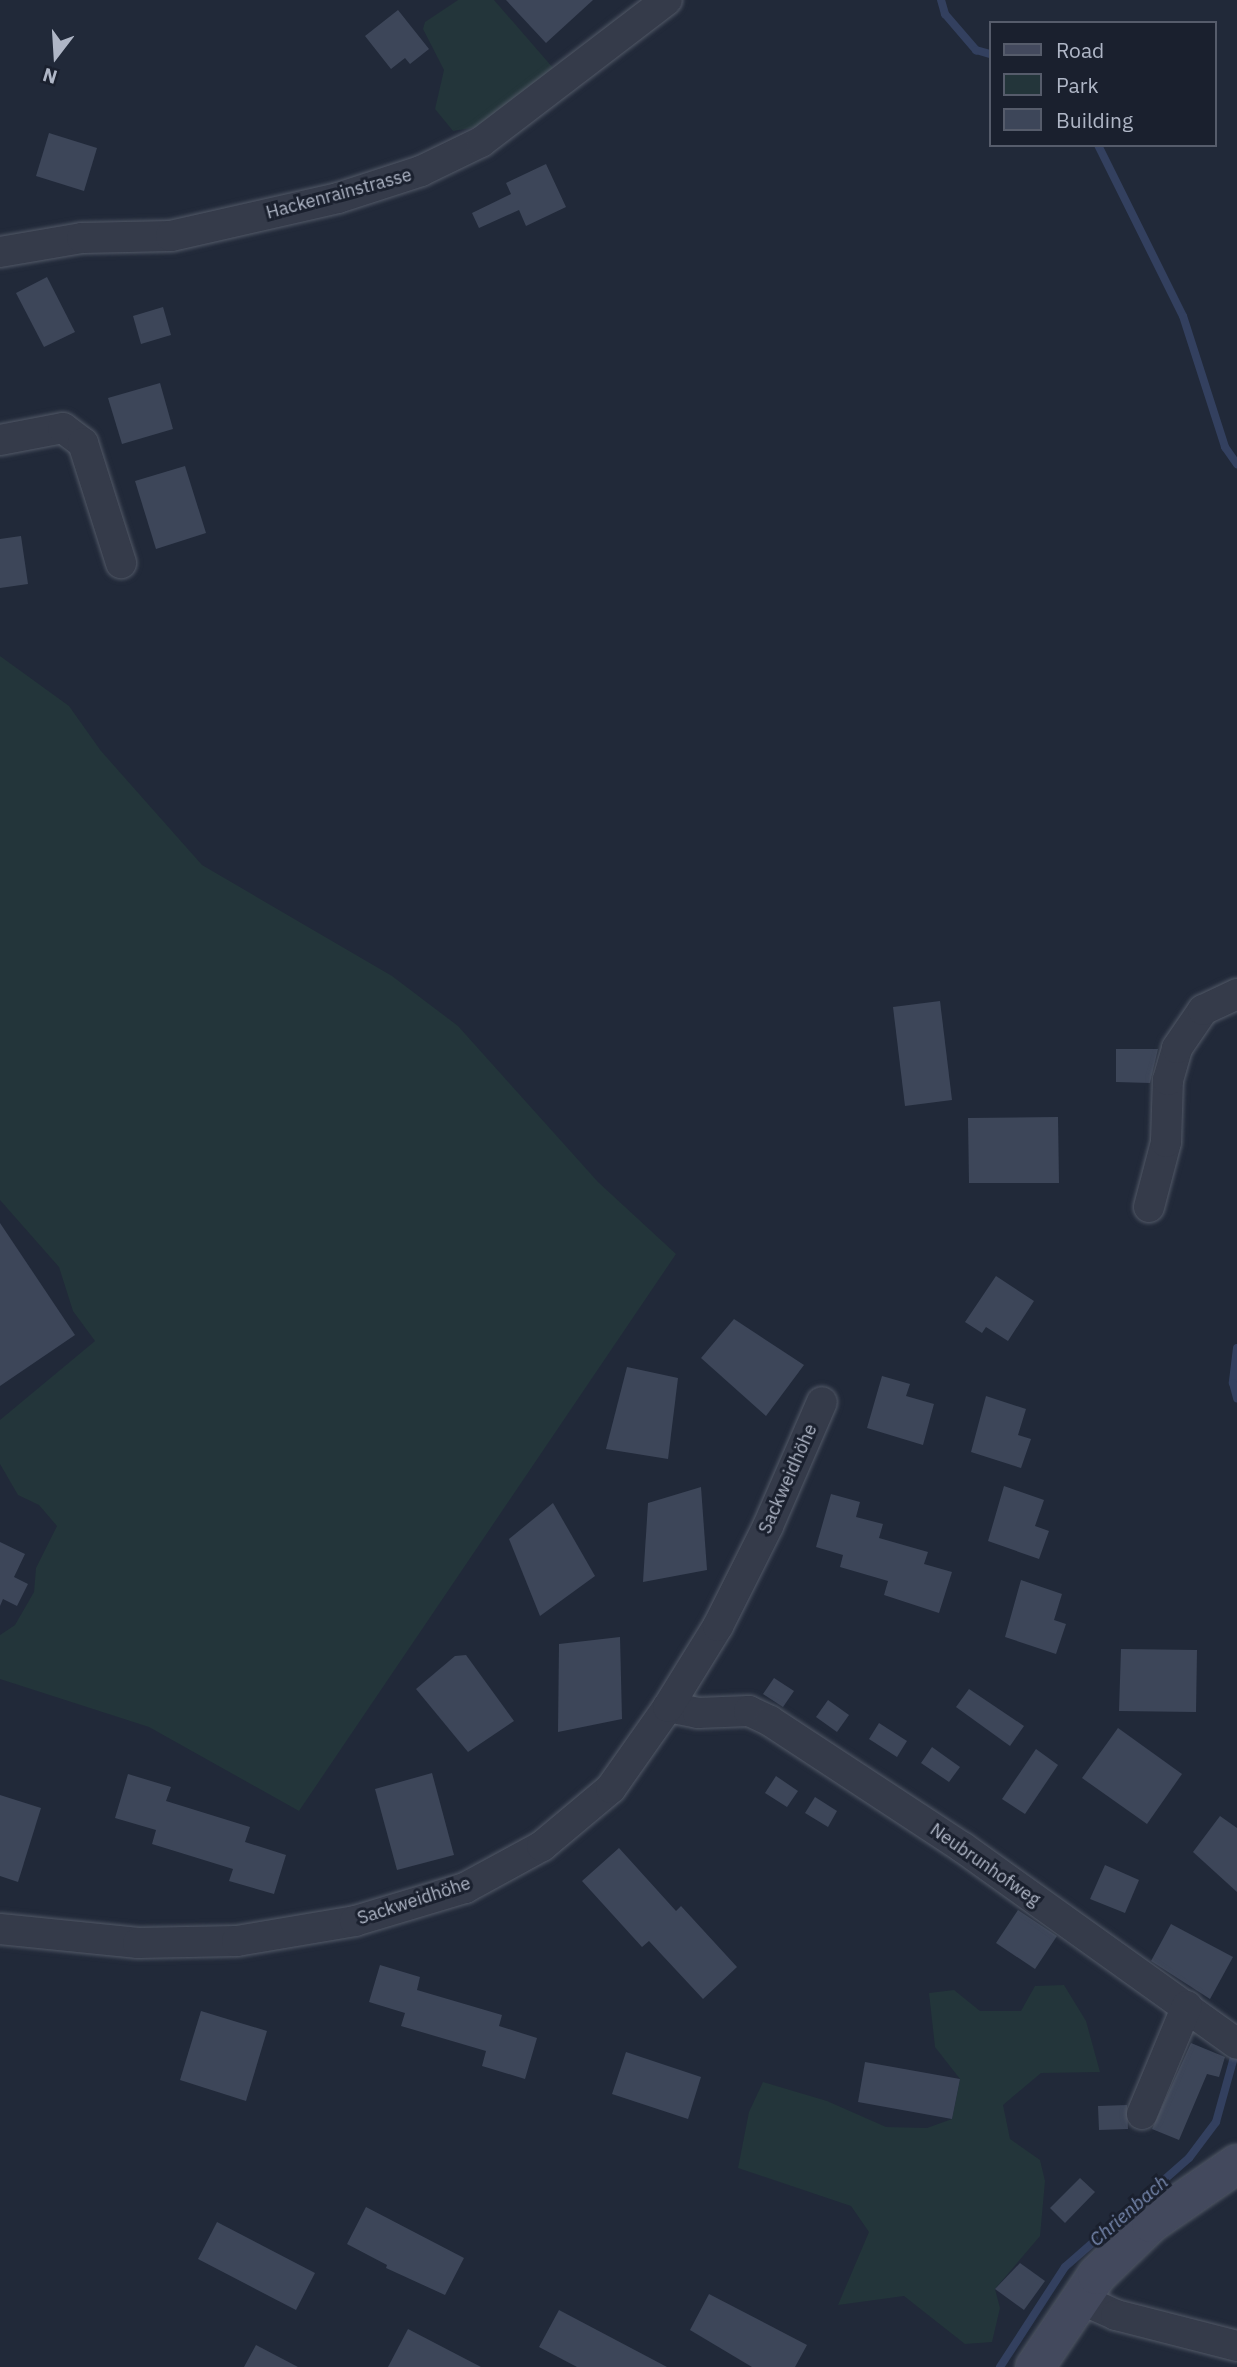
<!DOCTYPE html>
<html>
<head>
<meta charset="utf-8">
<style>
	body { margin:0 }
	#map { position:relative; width:1237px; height:2367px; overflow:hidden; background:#212939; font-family:"IBM Plex Sans",sans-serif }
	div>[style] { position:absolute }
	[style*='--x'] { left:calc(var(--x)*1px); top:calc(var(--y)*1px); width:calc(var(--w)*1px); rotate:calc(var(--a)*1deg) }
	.green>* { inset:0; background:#23353a }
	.stream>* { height:8px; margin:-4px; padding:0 4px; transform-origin:4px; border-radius:4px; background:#33405f }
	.building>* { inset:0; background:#3d4659 }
	.roads { filter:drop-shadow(0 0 2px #525967) drop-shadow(0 0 2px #525967) }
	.street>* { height:30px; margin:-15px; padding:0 15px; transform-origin:15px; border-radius:15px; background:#353b4a }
	.secondary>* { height:38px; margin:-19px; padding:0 19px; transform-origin:19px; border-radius:19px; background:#43495d }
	span { translate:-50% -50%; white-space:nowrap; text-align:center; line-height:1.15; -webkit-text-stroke:6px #1a202e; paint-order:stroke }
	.street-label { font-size:18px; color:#afb6c6 }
	.water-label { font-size:19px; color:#7788ae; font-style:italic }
	.legend { position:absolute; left:989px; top:21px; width:228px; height:126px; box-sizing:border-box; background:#1a202e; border:2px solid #565c6b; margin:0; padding:9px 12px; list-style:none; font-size:21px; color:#afb6c6 }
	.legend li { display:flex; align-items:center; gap:14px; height:35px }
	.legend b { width:35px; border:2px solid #565c6b }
	.north { position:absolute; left:21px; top:21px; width:70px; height:70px; -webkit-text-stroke:5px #1a202e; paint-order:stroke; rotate:197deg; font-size:19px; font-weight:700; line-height:28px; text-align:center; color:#afb6c6 }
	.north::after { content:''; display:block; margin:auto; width:24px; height:32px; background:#afb6c6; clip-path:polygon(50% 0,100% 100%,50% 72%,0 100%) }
</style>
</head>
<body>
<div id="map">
	<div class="green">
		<i style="clip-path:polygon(458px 0,494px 0,560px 76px,502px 123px,453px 131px,435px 109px,444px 70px,423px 29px,425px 22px)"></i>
		<i style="clip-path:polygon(0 656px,69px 706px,101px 751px,202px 865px,392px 976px,458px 1026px,598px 1182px,676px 1254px,299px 1811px,149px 1727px,0 1679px,0 1635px,15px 1625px,34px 1592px,36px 1568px,57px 1526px,39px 1505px,18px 1495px,0 1464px,0 1420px,95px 1341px,73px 1311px,59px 1267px,0 1200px)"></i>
		<i style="clip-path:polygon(1064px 1985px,1086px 2021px,1100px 2072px,1041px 2073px,1003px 2105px,1010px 2139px,1040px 2160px,1045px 2181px,1040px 2236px,995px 2289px,1000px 2308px,992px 2342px,965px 2344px,904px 2296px,838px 2305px,869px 2232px,851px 2206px,738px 2168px,749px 2112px,763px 2082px,827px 2101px,886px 2127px,927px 2128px,952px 2119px,960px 2079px,935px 2047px,929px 1993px,954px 1990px,980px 2011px,1021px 2011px,1035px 1986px)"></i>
	</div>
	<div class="stream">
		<i style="--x:941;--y:0;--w:15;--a:74"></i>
		<i style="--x:945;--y:14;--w:48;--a:49.3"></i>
		<i style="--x:976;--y:50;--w:15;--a:16"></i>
		<i style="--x:1098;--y:145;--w:191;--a:63.6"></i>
		<i style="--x:1183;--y:316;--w:138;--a:72.2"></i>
		<i style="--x:1225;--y:447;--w:21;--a:55"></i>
		<i style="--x:1237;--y:1348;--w:35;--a:97"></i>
		<i style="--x:1233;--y:1383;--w:16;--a:75"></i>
		<i style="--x:1000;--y:2367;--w:119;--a:-57"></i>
		<i style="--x:1065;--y:2267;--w:165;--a:-41.3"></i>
		<i style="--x:1189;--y:2158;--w:45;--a:-53.1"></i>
		<i style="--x:1216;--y:2122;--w:75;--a:-74.5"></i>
	</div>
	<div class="building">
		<i style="clip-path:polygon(506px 0,593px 0,546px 43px)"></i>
		<i style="clip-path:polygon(398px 10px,429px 49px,410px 64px,405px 58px,391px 69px,365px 36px)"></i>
		<i style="clip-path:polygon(49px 133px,97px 148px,84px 191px,36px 176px)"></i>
		<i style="clip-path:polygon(546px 164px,566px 207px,526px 226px,519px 210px,479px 228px,472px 213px,511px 194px,506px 183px)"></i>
		<i style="clip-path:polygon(47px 277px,75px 332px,44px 347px,16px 293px)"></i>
		<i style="clip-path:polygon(163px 307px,171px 335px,141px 344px,133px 316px)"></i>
		<i style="clip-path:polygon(160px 383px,173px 429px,122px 444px,108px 398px)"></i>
		<i style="clip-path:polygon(185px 466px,206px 533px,156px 549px,135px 481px)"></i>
		<i style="clip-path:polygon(21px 536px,28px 584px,0 588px,0 539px)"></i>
		<i style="clip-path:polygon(940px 1001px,952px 1100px,905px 1106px,893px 1007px)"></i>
		<i style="clip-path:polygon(1116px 1049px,1158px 1049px,1150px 1083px,1116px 1082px)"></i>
		<i style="clip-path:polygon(1058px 1117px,1059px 1183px,969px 1183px,968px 1118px)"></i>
		<i style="clip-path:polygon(0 1223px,75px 1335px,0 1386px)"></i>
		<i style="clip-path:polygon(996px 1276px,1034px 1301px,1008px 1341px,986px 1327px,982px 1333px,965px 1322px)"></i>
		<i style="clip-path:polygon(734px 1319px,804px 1365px,766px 1416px,701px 1358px)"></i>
		<i style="clip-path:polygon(627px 1367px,678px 1378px,668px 1459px,606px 1449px)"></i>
		<i style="clip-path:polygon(882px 1376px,910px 1384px,906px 1396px,934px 1404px,923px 1445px,867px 1428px)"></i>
		<i style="clip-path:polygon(986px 1396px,1026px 1409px,1018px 1435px,1031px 1439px,1021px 1468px,971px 1452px)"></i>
		<i style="clip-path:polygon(1004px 1486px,1044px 1500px,1035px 1526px,1049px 1531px,1039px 1559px,988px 1541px)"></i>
		<i style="clip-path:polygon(701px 1487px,707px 1570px,643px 1582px,648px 1503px)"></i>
		<i style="clip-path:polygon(831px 1494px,860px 1502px,856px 1517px,883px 1524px,879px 1538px,928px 1552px,924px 1564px,952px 1572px,939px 1613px,884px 1595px,888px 1581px,840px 1567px,843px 1555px,816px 1547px)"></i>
		<i style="clip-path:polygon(553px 1503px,595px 1576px,540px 1616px,509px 1539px)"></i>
		<i style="clip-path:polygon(0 1542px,25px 1554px,14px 1577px,28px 1584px,17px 1606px,3px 1599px,0 1606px)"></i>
		<i style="clip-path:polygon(1021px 1580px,1062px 1594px,1054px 1620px,1066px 1624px,1056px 1654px,1005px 1637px)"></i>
		<i style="clip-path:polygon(620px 1637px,622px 1719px,558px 1732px,559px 1644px)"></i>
		<i style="clip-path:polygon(1121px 1649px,1197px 1650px,1196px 1712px,1119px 1711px)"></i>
		<i style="clip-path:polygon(466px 1655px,514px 1721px,468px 1752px,416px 1689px,455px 1656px)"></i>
		<i style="clip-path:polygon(774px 1678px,794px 1691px,783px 1707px,763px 1694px)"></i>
		<i style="clip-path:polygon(969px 1689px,1024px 1726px,1010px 1746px,956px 1707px)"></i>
		<i style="clip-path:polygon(828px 1700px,849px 1715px,837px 1732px,816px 1717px)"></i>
		<i style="clip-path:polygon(879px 1723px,907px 1741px,897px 1757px,869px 1739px)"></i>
		<i style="clip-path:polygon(1118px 1728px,1182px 1774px,1147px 1824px,1082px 1778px)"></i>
		<i style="clip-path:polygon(932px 1747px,960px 1767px,949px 1782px,921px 1763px)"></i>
		<i style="clip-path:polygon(1036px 1749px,1058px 1765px,1025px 1814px,1002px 1799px)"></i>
		<i style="clip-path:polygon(432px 1773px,454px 1855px,397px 1870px,375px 1789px)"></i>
		<i style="clip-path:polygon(128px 1774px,171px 1787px,166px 1801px,250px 1827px,245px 1842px,286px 1855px,274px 1894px,229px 1881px,233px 1869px,152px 1844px,156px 1830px,115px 1818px)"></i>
		<i style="clip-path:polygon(776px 1776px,798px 1791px,787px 1807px,765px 1793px)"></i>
		<i style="clip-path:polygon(0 1795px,41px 1808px,18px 1882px,0 1876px)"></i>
		<i style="clip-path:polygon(815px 1797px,837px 1811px,828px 1827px,805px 1813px)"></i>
		<i style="clip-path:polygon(1220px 1816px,1237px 1828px,1237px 1892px,1193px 1852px)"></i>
		<i style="clip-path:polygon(619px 1848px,676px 1911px,681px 1906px,737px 1967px,703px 1999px,649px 1941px,642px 1947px,582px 1881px)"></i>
		<i style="clip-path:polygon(1105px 1865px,1139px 1880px,1125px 1913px,1090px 1899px)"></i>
		<i style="clip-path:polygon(1018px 1910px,1057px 1936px,1035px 1969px,996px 1943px)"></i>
		<i style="clip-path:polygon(1171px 1924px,1233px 1957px,1210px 1999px,1151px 1961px)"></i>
		<i style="clip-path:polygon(380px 1965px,420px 1977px,417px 1990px,502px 2015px,499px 2026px,537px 2038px,525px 2079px,482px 2066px,486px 2051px,401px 2026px,405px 2013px,369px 2002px)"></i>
		<i style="clip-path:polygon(201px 2011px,267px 2031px,246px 2101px,180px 2080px)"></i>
		<i style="clip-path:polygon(1191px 2043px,1225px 2057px,1219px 2077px,1207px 2074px,1179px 2140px,1152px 2129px)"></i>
		<i style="clip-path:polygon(626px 2052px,701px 2077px,688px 2119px,612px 2094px)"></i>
		<i style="clip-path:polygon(865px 2062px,960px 2079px,952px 2119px,858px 2102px)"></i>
		<i style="clip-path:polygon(1127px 2105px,1128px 2129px,1099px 2130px,1098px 2106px)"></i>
		<i style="clip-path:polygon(1080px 2178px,1095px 2192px,1065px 2223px,1050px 2208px)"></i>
		<i style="clip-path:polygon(366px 2207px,464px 2258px,445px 2295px,386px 2268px,387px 2265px,347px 2244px)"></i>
		<i style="clip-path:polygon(217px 2222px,315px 2273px,296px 2310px,198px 2259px)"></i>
		<i style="clip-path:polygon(1020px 2263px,1045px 2281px,1024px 2310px,995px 2289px)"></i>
		<i style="clip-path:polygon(709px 2294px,807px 2345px,795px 2367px,752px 2367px,690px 2330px)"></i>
		<i style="clip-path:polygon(559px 2310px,667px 2367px,577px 2367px,539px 2347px)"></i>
		<i style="clip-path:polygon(408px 2329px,481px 2367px,388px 2367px)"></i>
		<i style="clip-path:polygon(256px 2345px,298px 2367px,244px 2367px)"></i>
	</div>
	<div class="roads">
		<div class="street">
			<i style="--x:0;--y:252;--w:83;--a:-9.7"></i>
			<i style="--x:82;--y:238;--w:89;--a:-1.3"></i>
			<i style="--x:171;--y:236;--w:171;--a:-12.8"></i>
			<i style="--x:338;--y:198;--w:87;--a:-18"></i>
			<i style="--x:421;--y:171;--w:67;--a:-25.8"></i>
			<i style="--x:481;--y:142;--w:234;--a:-37.4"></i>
			<i style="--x:0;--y:440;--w:64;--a:-10.8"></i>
			<i style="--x:63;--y:428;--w:25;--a:37"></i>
			<i style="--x:83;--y:443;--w:126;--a:72.4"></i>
			<i style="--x:1149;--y:1207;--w:67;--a:-75.3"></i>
			<i style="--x:1166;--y:1142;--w:62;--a:-88.2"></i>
			<i style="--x:1168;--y:1080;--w:33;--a:-74"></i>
			<i style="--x:1177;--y:1048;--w:46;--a:-55.6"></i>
			<i style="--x:1203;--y:1010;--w:38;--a:-25"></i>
			<i style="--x:668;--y:1707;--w:31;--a:11"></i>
			<i style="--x:698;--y:1713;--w:51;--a:-2.2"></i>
			<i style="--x:749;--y:1711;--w:23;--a:25"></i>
			<i style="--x:770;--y:1721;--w:230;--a:33.3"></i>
			<i style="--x:962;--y:1847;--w:338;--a:35.6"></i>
			<i style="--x:0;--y:1929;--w:139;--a:5.8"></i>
			<i style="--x:138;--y:1943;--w:99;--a:-1.2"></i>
			<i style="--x:237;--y:1941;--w:120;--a:-9.6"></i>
			<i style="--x:355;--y:1921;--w:115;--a:-16.7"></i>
			<i style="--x:465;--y:1888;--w:88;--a:-28.6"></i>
			<i style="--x:542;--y:1846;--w:90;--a:-40"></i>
			<i style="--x:611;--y:1788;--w:99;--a:-54.9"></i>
			<i style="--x:668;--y:1707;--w:95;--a:-58.3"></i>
			<i style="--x:718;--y:1626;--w:112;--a:-63.4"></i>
			<i style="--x:768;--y:1526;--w:135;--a:-66.5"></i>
			<i style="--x:1142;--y:2114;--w:117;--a:-67.4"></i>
			<i style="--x:1078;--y:2298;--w:42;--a:24.1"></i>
			<i style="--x:1116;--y:2315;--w:125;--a:14.4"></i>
		</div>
		<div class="secondary">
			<i style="--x:1035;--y:2367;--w:111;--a:-56"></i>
			<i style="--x:1097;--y:2275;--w:75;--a:-43.9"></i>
			<i style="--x:1151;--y:2223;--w:104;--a:-34.5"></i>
		</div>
	</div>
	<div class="street-label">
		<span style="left:339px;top:194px;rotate:-15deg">Hackenrainstrasse</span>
		<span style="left:788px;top:1479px;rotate:-66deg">Sackweidhöhe</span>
		<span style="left:985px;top:1865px;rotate:35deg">Neubrunhofweg</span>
		<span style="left:414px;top:1901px;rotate:-18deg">Sackweidhöhe</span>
	</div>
	<div class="water-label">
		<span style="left:1129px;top:2211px;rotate:-41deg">Chrienbach</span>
	</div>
	<ul class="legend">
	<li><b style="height:9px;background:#43495d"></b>Road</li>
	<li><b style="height:19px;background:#23353a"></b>Park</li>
	<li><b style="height:19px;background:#3d4659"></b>Building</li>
	</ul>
	<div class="north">N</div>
</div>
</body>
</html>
